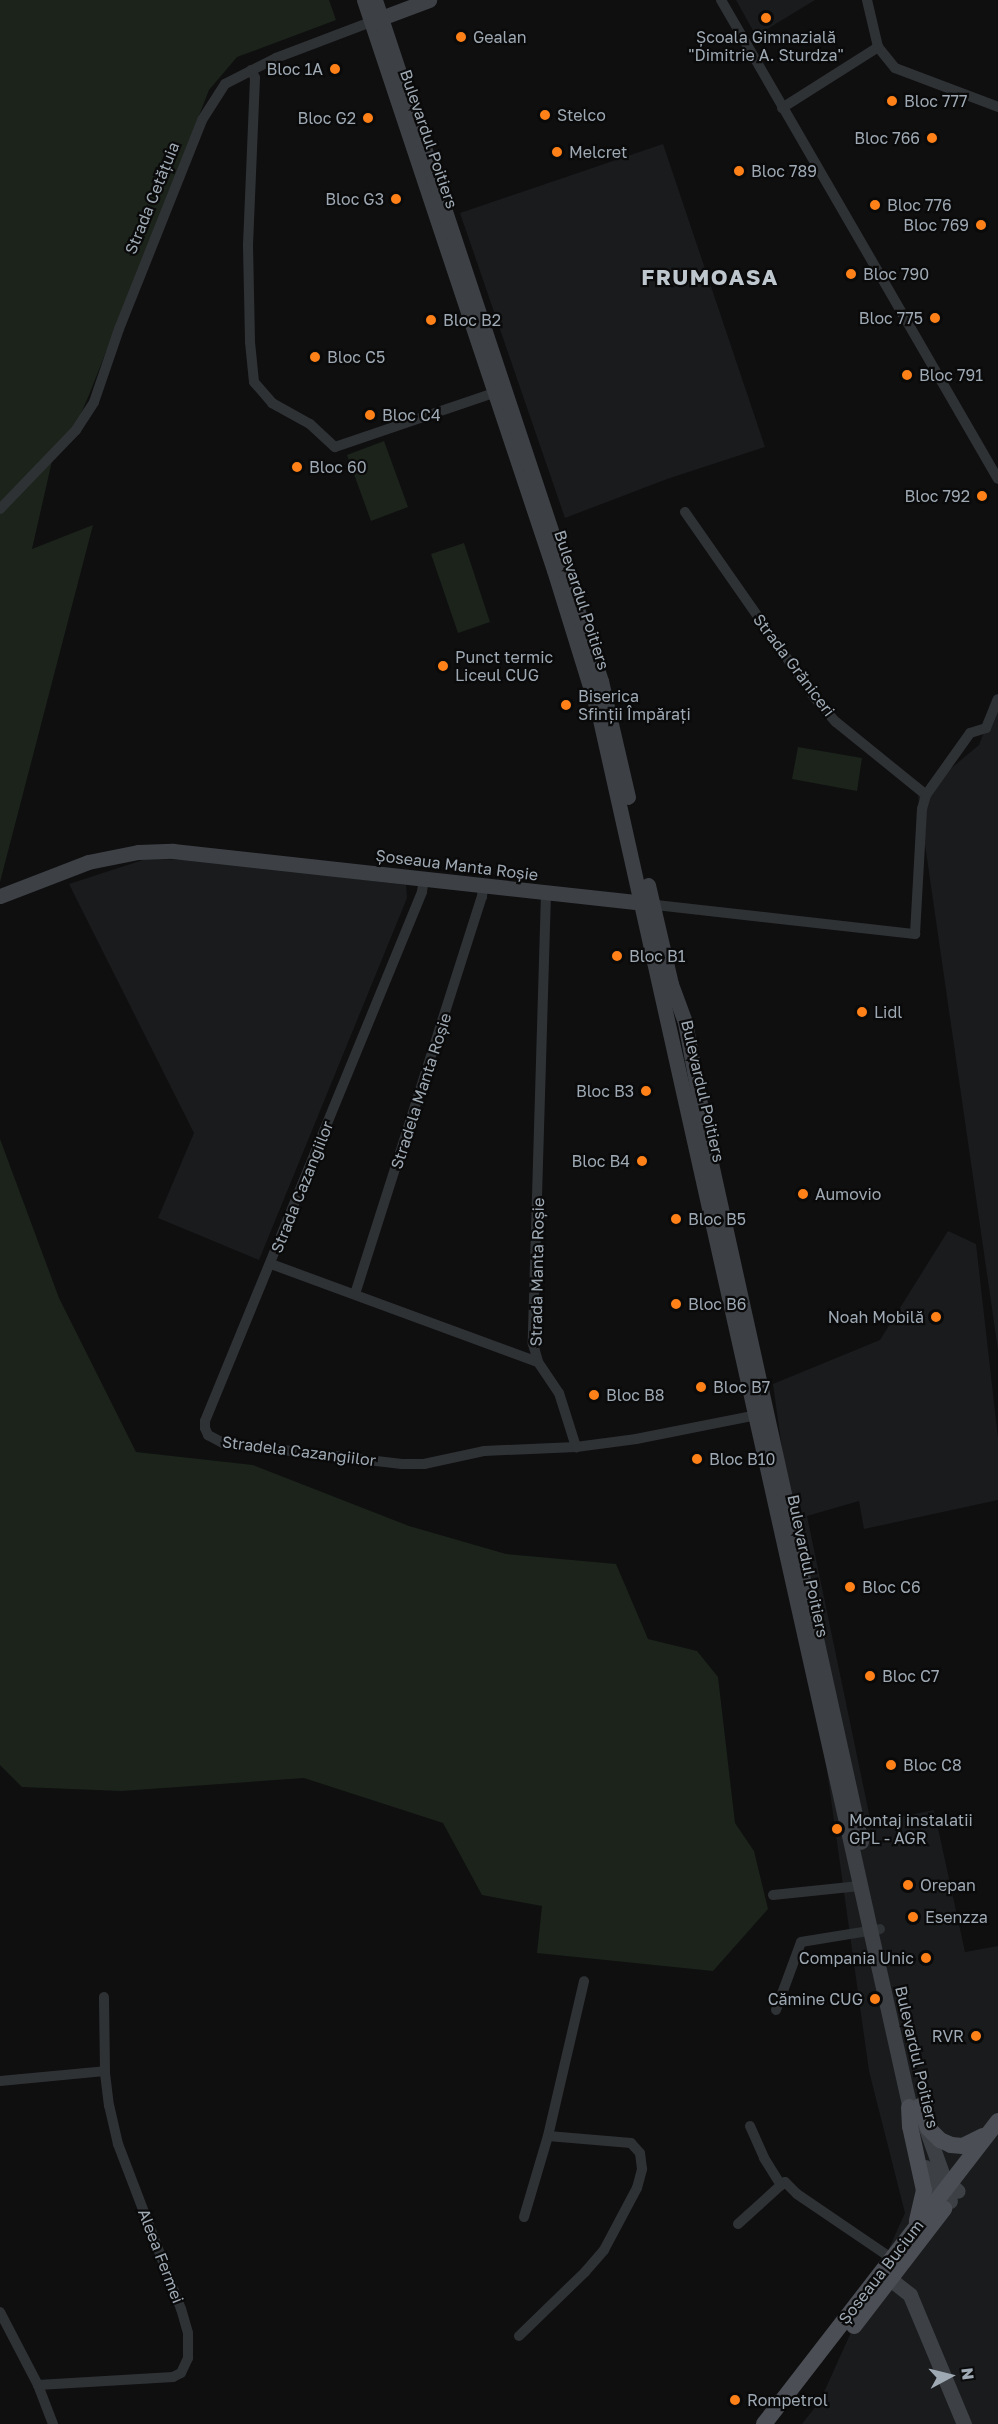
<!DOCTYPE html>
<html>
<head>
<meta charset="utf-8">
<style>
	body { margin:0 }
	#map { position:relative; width:998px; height:2424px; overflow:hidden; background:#0f0f10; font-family:"Golos Text",sans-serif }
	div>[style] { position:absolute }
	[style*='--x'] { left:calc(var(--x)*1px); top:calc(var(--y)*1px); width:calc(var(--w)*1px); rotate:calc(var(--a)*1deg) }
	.built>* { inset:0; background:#1a1b1d }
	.green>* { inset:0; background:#1b231b }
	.street>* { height:10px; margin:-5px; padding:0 5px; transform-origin:5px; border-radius:5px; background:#2f3235 }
	.secondary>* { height:15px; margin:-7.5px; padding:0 7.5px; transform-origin:7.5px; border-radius:7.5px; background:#3d4146 }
	.primary>* { height:16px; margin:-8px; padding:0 8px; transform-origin:8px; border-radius:8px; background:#4b4f55 }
	.dots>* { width:16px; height:16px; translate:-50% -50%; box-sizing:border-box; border:3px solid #0a0a0b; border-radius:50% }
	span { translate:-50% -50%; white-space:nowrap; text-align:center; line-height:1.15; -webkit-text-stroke:4.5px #0a0a0b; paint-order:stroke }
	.poi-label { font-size:16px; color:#9ea9b3 }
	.left { translate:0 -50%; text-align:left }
	.right { translate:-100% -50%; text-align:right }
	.street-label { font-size:16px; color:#9ea9b3 }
	.district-label { font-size:22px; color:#bfc7ce; font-weight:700; letter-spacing:1.5px }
	.north { position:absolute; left:920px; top:2346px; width:60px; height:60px; -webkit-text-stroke:4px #0a0a0b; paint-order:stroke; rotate:83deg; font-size:16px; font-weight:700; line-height:24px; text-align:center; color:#9ea9b3 }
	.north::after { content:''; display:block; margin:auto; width:21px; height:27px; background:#9ea9b3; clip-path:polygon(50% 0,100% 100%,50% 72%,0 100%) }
</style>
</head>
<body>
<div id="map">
	<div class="built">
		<i style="clip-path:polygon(736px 0,815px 0,756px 36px)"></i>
		<i style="clip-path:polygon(663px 144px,765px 447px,667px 479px,565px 518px,460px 213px)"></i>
		<i style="clip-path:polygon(998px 696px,998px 1350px,918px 796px,979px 745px)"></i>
		<i style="clip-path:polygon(146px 859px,200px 860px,406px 885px,407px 898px,259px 1260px,158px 1218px,194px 1133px,69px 884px)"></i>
		<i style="clip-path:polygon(948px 1231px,976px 1244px,998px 1438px,998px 1500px,864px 1529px,859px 1501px,807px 1516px,871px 1823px,934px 1810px,965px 1952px,998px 1946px,998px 2424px,802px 2424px,820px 2401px,905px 2213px,869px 2071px,773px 1384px,880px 1340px)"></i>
	</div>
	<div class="green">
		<i style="clip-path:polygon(0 0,329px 0,336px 20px,237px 57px,209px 90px,89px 395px,69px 441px,52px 461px,32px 549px,93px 525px,0 882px)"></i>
		<i style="clip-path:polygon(384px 441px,408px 507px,371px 521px,347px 455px)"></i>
		<i style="clip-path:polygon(464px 543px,490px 622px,458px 633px,431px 554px)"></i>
		<i style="clip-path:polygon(798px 747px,862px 758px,857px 791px,792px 779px)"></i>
		<i style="clip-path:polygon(0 1139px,59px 1298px,136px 1452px,253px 1465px,409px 1526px,506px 1554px,616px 1564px,648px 1639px,697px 1651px,718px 1677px,735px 1823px,754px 1851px,768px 1909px,713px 1971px,537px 1953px,542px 1906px,482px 1895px,443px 1823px,304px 1778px,121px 1791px,22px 1787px,0 1765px)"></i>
	</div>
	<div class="street">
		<i style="--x:721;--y:0;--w:553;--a:59.96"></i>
		<i style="--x:867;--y:0;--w:48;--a:76.8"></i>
		<i style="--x:878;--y:47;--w:27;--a:51"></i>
		<i style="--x:895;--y:68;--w:110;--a:20.7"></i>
		<i style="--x:251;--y:70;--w:9;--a:63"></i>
		<i style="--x:255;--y:78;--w:167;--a:92.4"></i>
		<i style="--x:248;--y:245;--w:97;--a:88.8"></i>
		<i style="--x:250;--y:342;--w:40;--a:84.3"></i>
		<i style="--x:254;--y:382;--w:28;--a:49"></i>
		<i style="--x:272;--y:403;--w:43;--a:28.9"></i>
		<i style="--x:310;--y:424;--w:34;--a:43"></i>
		<i style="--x:335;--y:447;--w:168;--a:-18.8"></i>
		<i style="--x:782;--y:108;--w:114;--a:-32.4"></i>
		<i style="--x:0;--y:509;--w:110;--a:-46.1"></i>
		<i style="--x:76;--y:430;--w:33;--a:-57"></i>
		<i style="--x:94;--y:402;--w:77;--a:-71.1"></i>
		<i style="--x:119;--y:329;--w:225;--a:-68.3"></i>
		<i style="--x:202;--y:120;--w:43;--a:-57.4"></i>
		<i style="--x:225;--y:84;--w:57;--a:-27"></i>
		<i style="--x:276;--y:58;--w:102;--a:-20.8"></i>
		<i style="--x:685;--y:512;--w:226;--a:55.1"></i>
		<i style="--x:814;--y:697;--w:33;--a:49"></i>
		<i style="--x:836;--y:722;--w:116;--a:39"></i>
		<i style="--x:424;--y:879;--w:13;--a:99"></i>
		<i style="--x:422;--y:892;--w:572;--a:112.3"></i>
		<i style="--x:205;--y:1421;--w:7;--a:90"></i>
		<i style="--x:205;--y:1428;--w:8;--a:67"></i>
		<i style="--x:208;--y:1435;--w:17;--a:28"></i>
		<i style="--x:223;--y:1443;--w:180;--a:6.7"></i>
		<i style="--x:402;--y:1464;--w:22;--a:0"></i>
		<i style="--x:424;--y:1464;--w:61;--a:-12.2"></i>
		<i style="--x:484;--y:1451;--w:92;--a:-2.5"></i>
		<i style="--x:546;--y:893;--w:451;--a:91.7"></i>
		<i style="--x:533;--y:1344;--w:19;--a:74"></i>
		<i style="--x:538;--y:1362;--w:37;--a:56"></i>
		<i style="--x:559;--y:1393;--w:57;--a:72.5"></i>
		<i style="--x:576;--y:1447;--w:61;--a:-7.6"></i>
		<i style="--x:636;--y:1439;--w:128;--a:-11.2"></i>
		<i style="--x:647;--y:904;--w:270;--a:6.4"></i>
		<i style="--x:915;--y:934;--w:125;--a:-86.8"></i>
		<i style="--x:922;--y:809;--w:15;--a:-74"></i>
		<i style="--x:926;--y:795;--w:76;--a:-54.6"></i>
		<i style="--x:970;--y:733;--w:17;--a:-17"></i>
		<i style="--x:986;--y:728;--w:31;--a:-68"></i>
		<i style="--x:271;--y:1264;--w:284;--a:20.2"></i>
		<i style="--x:355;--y:1294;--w:417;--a:-72.3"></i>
		<i style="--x:482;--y:897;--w:11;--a:-85"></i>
		<i style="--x:773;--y:1895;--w:87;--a:-5.9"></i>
		<i style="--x:776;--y:2010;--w:72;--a:-69.8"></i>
		<i style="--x:801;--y:1942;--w:80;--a:-9.3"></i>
		<i style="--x:0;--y:2081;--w:105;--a:-5.4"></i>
		<i style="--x:750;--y:2126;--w:35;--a:66"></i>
		<i style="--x:764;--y:2158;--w:32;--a:58"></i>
		<i style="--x:781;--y:2185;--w:5;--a:-37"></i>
		<i style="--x:785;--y:2182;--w:17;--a:45"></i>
		<i style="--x:797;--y:2194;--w:114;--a:34.2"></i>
		<i style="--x:524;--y:2217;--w:84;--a:-73.5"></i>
		<i style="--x:548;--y:2136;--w:159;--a:-76.9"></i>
		<i style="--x:738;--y:2224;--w:58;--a:-42.2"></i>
		<i style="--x:0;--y:2312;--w:82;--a:62.5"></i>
		<i style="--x:38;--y:2385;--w:42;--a:69"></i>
		<i style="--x:519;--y:2336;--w:92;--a:-44.1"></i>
		<i style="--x:585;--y:2272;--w:29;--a:-49"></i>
		<i style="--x:604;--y:2250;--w:70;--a:-62"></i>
		<i style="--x:637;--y:2188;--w:20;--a:-75"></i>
		<i style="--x:642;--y:2169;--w:16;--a:-97"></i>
		<i style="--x:640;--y:2153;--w:13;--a:-132"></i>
		<i style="--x:631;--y:2143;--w:83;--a:-175.2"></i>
		<i style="--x:38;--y:2385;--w:135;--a:-3.4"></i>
		<i style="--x:173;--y:2377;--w:9;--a:-27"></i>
		<i style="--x:181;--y:2373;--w:17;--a:-65"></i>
		<i style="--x:188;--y:2358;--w:25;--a:-90"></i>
		<i style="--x:188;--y:2333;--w:25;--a:-106"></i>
		<i style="--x:181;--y:2309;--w:177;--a:-110.9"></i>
		<i style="--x:118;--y:2144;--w:39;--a:-103"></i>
		<i style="--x:109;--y:2106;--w:35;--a:-97"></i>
		<i style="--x:105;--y:2071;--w:74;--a:-90.8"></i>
	</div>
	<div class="secondary">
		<i style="--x:364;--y:0;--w:601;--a:71.57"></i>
		<i style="--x:554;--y:570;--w:152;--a:72.8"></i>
		<i style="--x:599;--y:715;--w:1437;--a:77.42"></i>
		<i style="--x:375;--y:0;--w:718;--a:71.64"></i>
		<i style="--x:601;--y:681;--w:119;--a:76.9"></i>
		<i style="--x:373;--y:21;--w:60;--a:-20.6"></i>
		<i style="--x:648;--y:885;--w:102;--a:76.9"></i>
		<i style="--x:671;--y:984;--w:40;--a:69.8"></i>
		<i style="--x:685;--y:1022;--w:143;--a:79.6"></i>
		<i style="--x:711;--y:1163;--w:695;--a:77.54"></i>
		<i style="--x:0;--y:896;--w:94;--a:-21.1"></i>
		<i style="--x:88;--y:862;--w:51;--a:-11.3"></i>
		<i style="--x:138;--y:852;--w:35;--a:-2"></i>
		<i style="--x:173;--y:851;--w:472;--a:6.3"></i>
		<i style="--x:923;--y:2120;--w:63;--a:70.4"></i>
		<i style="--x:944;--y:2179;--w:18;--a:41"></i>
		<i style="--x:925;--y:2167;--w:24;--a:68"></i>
		<i style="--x:934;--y:2189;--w:20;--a:37"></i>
		<i style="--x:881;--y:2272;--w:37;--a:38"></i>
		<i style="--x:910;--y:2295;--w:140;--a:67.3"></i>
	</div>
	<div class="primary">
		<i style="--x:920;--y:2106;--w:23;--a:70"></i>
		<i style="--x:928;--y:2128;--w:17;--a:45"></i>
		<i style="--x:940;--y:2140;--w:12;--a:24"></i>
		<i style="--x:951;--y:2145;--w:12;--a:5"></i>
		<i style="--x:963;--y:2146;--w:22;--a:-27"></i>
		<i style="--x:909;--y:2107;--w:19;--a:87"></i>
		<i style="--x:910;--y:2126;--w:66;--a:77.7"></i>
		<i style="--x:924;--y:2190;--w:32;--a:103"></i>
		<i style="--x:854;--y:2326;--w:148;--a:-52.4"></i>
		<i style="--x:764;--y:2424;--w:383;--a:-52.3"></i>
	</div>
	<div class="dots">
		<i style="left:766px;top:18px;background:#ff8118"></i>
		<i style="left:461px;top:37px;background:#ff8118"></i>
		<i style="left:335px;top:69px;background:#ff8118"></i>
		<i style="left:892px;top:101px;background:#ff8118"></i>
		<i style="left:545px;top:115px;background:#ff8118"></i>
		<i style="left:368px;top:118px;background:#ff8118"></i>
		<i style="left:932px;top:138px;background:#ff8118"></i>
		<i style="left:557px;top:152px;background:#ff8118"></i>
		<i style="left:739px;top:171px;background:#ff8118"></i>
		<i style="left:396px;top:199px;background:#ff8118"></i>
		<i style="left:875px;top:205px;background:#ff8118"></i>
		<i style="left:981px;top:225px;background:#ff8118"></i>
		<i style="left:851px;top:274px;background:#ff8118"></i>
		<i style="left:935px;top:318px;background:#ff8118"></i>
		<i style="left:431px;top:320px;background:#ff8118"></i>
		<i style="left:315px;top:357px;background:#ff8118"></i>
		<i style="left:907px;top:375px;background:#ff8118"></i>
		<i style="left:370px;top:415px;background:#ff8118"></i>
		<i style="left:297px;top:467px;background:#ff8118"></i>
		<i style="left:982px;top:496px;background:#ff8118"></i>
		<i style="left:443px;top:666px;background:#ff8118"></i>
		<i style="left:566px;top:705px;background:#ff8118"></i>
		<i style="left:617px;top:956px;background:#ff8118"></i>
		<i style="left:862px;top:1012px;background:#ff8118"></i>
		<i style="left:646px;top:1091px;background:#ff8118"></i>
		<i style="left:642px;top:1161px;background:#ff8118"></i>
		<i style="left:803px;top:1194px;background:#ff8118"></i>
		<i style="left:676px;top:1219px;background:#ff8118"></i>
		<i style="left:676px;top:1304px;background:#ff8118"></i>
		<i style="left:936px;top:1317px;background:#ff8118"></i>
		<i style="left:701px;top:1387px;background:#ff8118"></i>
		<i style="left:594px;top:1395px;background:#ff8118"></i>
		<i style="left:697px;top:1459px;background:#ff8118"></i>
		<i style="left:850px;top:1587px;background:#ff8118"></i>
		<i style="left:870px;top:1676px;background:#ff8118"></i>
		<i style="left:891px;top:1765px;background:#ff8118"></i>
		<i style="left:837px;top:1829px;background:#ff8118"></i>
		<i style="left:908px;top:1885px;background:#ff8118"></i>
		<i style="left:913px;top:1917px;background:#ff8118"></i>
		<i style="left:926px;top:1958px;background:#ff8118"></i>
		<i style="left:875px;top:1999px;background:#ff8118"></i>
		<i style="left:976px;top:2036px;background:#ff8118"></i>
		<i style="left:735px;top:2400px;background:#ff8118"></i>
	</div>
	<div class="poi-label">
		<span class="left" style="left:473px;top:37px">Gealan</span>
		<span style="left:766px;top:46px">Școala Gimnazială<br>"Dimitrie A. Sturdza"</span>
		<span class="right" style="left:323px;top:69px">Bloc 1A</span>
		<span class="left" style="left:904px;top:101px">Bloc 777</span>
		<span class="left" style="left:557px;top:115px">Stelco</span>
		<span class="right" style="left:356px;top:118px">Bloc G2</span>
		<span class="right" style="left:920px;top:138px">Bloc 766</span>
		<span class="left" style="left:569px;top:152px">Melcret</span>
		<span class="left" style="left:751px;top:171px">Bloc 789</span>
		<span class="right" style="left:384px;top:199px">Bloc G3</span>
		<span class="left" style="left:887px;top:205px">Bloc 776</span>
		<span class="right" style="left:969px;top:225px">Bloc 769</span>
		<span class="left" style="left:863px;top:274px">Bloc 790</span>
		<span class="right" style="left:923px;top:318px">Bloc 775</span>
		<span class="left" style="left:443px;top:320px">Bloc B2</span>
		<span class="left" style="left:327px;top:357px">Bloc C5</span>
		<span class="left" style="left:919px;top:375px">Bloc 791</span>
		<span class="left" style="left:382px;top:415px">Bloc C4</span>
		<span class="left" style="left:309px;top:467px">Bloc 60</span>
		<span class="right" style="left:970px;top:496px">Bloc 792</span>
		<span class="left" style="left:455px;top:666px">Punct termic<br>Liceul CUG</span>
		<span class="left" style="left:578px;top:705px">Biserica<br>Sfinții Împărați</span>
		<span class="left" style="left:629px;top:956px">Bloc B1</span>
		<span class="left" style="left:874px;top:1012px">Lidl</span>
		<span class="right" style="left:634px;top:1091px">Bloc B3</span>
		<span class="right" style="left:630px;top:1161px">Bloc B4</span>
		<span class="left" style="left:815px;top:1194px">Aumovio</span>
		<span class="left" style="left:688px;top:1219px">Bloc B5</span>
		<span class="left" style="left:688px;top:1304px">Bloc B6</span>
		<span class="right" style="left:924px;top:1317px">Noah Mobilă</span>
		<span class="left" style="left:713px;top:1387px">Bloc B7</span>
		<span class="left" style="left:606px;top:1395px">Bloc B8</span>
		<span class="left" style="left:709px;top:1459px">Bloc B10</span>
		<span class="left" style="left:862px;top:1587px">Bloc C6</span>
		<span class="left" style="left:882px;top:1676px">Bloc C7</span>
		<span class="left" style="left:903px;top:1765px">Bloc C8</span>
		<span class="left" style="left:849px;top:1829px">Montaj instalatii<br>GPL - AGR</span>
		<span class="left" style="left:920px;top:1885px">Orepan</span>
		<span class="left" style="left:925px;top:1917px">Esenzza</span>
		<span class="right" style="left:914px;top:1958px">Compania Unic</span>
		<span class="right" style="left:863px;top:1999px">Cămine CUG</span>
		<span class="right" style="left:964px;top:2036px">RVR</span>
		<span class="left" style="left:747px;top:2400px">Rompetrol</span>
	</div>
	<div class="street-label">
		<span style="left:429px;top:139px;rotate:71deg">Bulevardul Poitiers</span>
		<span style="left:152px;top:198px;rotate:-68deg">Strada Cetățuia</span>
		<span style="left:582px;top:600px;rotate:72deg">Bulevardul Poitiers</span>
		<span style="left:794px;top:665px;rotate:53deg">Strada Grăniceri</span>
		<span style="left:457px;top:865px;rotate:7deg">Șoseaua Manta Roșie</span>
		<span style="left:421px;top:1091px;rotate:-72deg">Stradela Manta Roșie</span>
		<span style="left:703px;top:1091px;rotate:77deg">Bulevardul Poitiers</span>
		<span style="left:302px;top:1187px;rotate:-68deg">Strada Cazangiilor</span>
		<span style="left:537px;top:1272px;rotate:-89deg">Strada Manta Roșie</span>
		<span style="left:299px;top:1451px;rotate:7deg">Stradela Cazangiilor</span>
		<span style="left:808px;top:1566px;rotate:78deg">Bulevardul Poitiers</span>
		<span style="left:917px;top:2057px;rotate:77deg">Bulevardul Poitiers</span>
		<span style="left:161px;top:2256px;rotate:69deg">Aleea Fermei</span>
		<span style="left:881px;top:2272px;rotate:-52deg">Șoseaua Bucium</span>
	</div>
	<div class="district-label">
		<span style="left:710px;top:277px">FRUMOASA</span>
	</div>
	<div class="north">N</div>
</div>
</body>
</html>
